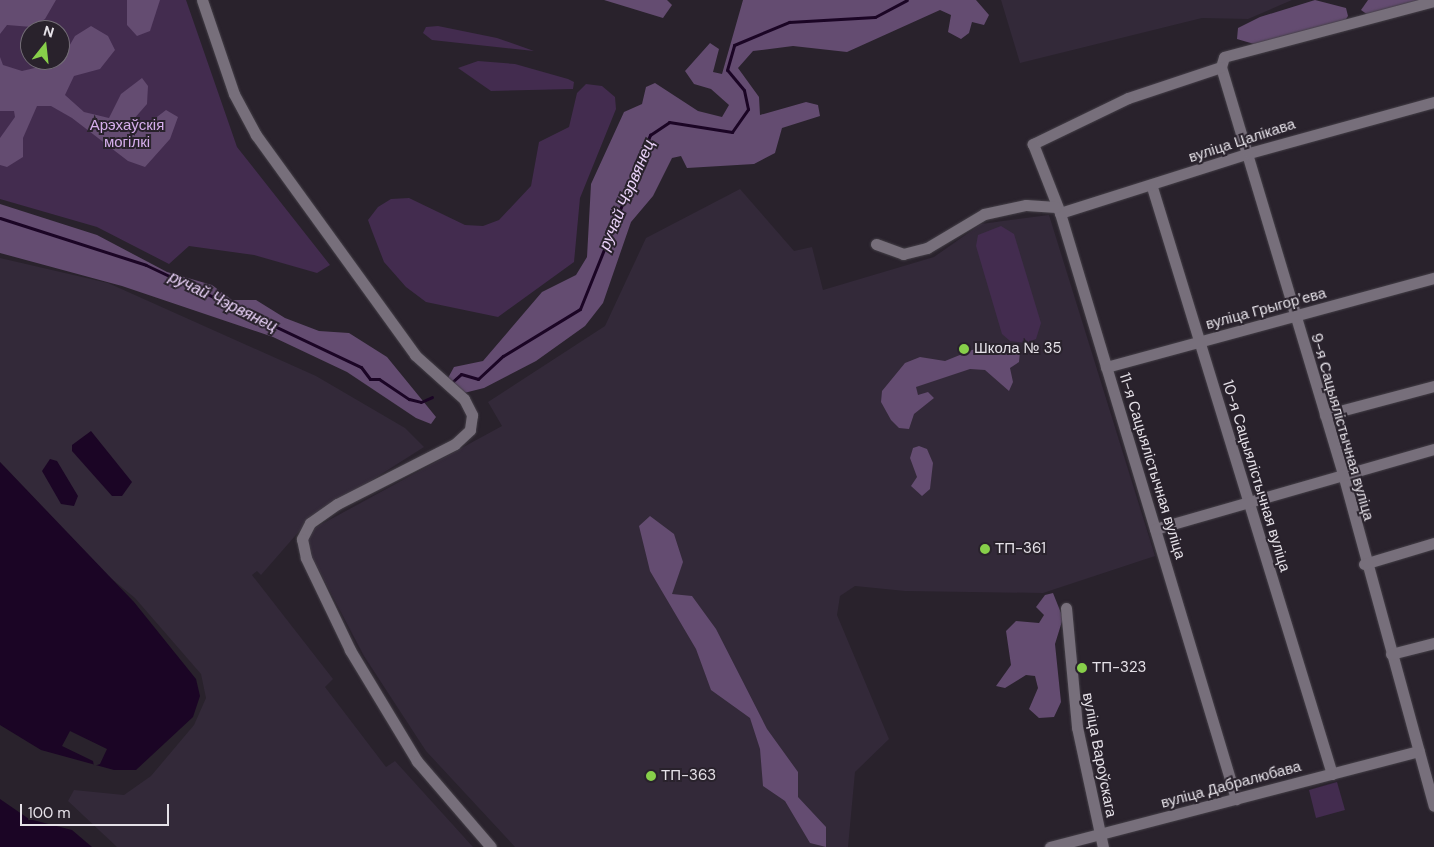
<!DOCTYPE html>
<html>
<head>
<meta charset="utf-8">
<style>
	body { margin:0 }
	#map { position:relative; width:1434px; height:847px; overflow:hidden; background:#29222c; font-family:"DM Sans",sans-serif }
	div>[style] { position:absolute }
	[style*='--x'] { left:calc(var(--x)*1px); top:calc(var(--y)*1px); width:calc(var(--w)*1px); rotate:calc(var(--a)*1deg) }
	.built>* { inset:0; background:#332939 }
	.green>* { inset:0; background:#432c4f }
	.forest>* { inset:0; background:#644c71 }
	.water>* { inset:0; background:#1b0525 }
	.pier>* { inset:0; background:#29222c }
	.stream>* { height:3px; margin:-1.5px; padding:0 1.5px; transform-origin:1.5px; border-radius:1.5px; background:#1b0525 }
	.roads { filter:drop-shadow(0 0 1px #443f47) drop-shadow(0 0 1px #443f47) }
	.minor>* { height:11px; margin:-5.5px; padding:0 5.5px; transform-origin:5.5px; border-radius:5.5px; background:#776f7b }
	.dots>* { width:14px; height:14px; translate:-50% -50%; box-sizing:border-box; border:2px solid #29222c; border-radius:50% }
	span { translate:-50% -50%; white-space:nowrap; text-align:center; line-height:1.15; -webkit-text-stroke:4px #29222c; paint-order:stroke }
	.park-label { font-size:15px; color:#d6aeec }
	.street-label { font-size:15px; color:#e5e1e8 }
	.poi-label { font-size:15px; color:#e5e1e8 }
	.left { translate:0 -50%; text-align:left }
	.water-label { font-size:16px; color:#ead2f9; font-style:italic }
	.north { position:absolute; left:20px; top:20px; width:50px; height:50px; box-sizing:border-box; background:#29222c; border:1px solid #746e77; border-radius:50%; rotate:16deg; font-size:14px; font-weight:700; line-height:20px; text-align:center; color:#e5e1e8 }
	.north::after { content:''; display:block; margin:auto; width:18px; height:22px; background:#87cf4a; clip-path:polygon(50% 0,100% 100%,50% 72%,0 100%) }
	.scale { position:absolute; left:20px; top:804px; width:149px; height:22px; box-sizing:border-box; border:2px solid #e5e1e8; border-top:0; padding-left:6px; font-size:15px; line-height:18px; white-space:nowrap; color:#e5e1e8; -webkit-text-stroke:4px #29222c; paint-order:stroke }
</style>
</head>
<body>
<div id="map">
	<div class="built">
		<i style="clip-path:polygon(1001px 0,1292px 0,1248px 19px,1202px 18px,1020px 63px)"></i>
		<i style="clip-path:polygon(740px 189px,794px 251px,812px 247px,823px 290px,934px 257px,981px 224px,1049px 215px,1155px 556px,1043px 593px,905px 591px,855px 586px,840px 596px,837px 615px,889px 739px,855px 772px,848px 847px,515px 847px,426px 751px,364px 656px,304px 542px,309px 531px,502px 426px,488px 402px,605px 326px,646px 238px)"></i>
		<i style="clip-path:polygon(0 258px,108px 283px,316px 376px,405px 428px,424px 447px,309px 520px,261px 575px,257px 571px,252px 575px,333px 679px,325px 687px,386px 767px,395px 761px,473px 847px,117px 847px,68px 801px,74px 790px,124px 795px,151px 776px,194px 725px,206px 698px,201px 674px,135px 598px,107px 575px,0 462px)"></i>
	</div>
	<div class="green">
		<i style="clip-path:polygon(evenodd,0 0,186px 0,237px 147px,330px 265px,317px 273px,254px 255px,189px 246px,169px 264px,97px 227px,0 199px,0 0,30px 30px,60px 30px,60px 60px,30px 60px,30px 30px)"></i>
		<i style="clip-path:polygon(438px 26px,497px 38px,534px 51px,432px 40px,423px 33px,426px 27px)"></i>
		<i style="clip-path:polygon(478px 61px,515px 64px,568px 79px,574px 82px,573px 89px,491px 91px,458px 68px)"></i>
		<i style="clip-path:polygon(586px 84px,602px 86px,615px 97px,616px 109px,580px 198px,574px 262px,498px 317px,426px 302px,406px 287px,384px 262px,372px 231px,368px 220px,378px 207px,391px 199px,409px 198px,465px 225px,483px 226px,499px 220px,531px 186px,539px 142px,569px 127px,577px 93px)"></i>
		<i style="clip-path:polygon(1001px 226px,1014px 234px,1041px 323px,1036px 339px,1025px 343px,1010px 341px,1002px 334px,976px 246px,978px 235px)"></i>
		<i style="clip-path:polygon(1337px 782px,1345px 810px,1316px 818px,1309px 790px)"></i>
	</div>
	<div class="forest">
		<i style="clip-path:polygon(0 0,56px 0,45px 19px,32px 27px,7px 25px,0 34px)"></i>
		<i style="clip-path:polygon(127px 0,160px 0,150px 31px,137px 36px,127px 25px)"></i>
		<i style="clip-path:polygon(604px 0,667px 0,672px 5px,663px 18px)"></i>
		<i style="clip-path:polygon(743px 0,976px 0,989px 15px,984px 25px,972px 22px,969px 33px,961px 39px,948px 32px,951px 15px,940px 10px,847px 52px,793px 46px,753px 51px,738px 68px,759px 97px,760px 115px,806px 102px,818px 105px,820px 116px,782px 128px,775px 153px,754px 164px,687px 168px,681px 156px,672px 158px,653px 196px,631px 222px,603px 303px,585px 326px,536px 361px,484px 388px,460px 394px,448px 378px,454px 367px,483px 361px,542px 292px,576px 275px,587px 257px,591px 184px,624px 112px,642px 104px,646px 87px,655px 83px,698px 111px,722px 117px,729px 105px,711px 89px,694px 84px,685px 71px,710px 43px,719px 49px,713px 72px,722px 74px)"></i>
		<i style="clip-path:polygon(1315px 0,1346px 8px,1348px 16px,1344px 22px,1254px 44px,1237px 39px,1238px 28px,1260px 17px)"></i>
		<i style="clip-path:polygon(1368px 0,1427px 0,1368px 15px,1361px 10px)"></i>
		<i style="clip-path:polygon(91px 26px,108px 36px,115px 50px,100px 69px,74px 76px,65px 95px,84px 112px,109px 118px,121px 94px,142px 78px,148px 86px,147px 104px,133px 120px,140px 130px,166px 110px,178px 117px,170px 139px,145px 167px,128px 161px,72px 118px,51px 106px,37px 106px,23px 138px,23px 157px,7px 167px,0 165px,0 138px,15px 117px,14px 111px,0 111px,0 57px,3px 65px,22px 71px,60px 62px,75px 36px)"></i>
		<i style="clip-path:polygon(0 204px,97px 235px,167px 272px,212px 285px,232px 300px,256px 300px,285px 318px,319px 331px,349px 333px,387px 357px,436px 417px,431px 424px,416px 418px,347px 372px,273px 337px,122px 286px,0 253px)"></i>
		<i style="clip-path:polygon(987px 344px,1004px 355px,1020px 352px,1019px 362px,1010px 368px,1013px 382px,1009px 391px,985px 370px,970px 369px,916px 387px,918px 395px,928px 392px,934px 398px,914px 414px,909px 429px,899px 428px,891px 420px,881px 402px,882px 391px,905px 363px,920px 357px,945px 361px)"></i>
		<i style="clip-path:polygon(919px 446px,927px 449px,933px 463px,930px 489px,922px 496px,911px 486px,917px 477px,910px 458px,913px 448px)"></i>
		<i style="clip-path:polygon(650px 516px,674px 534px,683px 562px,672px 594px,692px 596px,716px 629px,767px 729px,798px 772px,798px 797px,826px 827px,826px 847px,810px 843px,785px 801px,763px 786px,760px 749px,750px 718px,711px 690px,696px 649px,650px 571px,639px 526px)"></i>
		<i style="clip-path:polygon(1053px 593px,1063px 618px,1055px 644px,1061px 702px,1054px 717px,1039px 718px,1029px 709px,1038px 688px,1035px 676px,1026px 675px,1005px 688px,996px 686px,1011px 665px,1006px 631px,1016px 621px,1039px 623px,1044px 615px,1036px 607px,1045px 595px)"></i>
	</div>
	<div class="water">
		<i style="clip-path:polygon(91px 431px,132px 482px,122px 496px,112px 496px,72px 451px,72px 445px)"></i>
		<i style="clip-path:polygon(50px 459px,57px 461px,78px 496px,74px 506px,61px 504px,42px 471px)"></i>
		<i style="clip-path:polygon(0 462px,134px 602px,196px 679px,200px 696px,193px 717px,136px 770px,114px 770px,41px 750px,0 725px)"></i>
		<i style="clip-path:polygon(0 799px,29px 819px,72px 830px,92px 847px,0 847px)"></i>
	</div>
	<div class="pier">
		<i style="clip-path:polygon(70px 731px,107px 749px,100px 764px,94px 766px,93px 761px,62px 746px)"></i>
	</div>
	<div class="stream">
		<i style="--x:0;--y:218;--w:153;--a:17.8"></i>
		<i style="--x:146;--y:265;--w:238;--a:25.4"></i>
		<i style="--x:361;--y:367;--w:15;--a:53"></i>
		<i style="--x:370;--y:379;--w:9;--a:0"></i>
		<i style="--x:379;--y:379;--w:36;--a:34"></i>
		<i style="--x:409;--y:399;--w:12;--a:14"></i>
		<i style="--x:421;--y:402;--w:12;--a:-24"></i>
		<i style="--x:451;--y:383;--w:13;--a:-42"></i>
		<i style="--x:461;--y:374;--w:18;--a:16"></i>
		<i style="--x:478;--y:379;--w:34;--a:-43"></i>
		<i style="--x:503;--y:356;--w:90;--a:-31.4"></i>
		<i style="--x:580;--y:309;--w:188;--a:-68.1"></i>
		<i style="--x:650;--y:135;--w:23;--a:-34"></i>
		<i style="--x:669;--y:122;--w:64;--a:9"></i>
		<i style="--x:732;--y:132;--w:28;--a:-55"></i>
		<i style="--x:748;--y:109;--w:19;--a:-102"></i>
		<i style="--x:744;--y:90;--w:26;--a:-130"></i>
		<i style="--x:727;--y:70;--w:26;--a:-74"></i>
		<i style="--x:734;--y:45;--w:60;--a:-22.7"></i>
		<i style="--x:789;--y:22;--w:86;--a:-3.3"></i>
		<i style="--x:875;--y:17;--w:36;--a:-28"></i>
	</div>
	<div class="roads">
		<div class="minor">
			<i style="--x:202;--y:0;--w:99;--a:71.2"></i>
			<i style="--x:234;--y:94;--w:47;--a:61.8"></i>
			<i style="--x:256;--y:135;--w:271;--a:54.1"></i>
			<i style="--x:415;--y:355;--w:66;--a:41.9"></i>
			<i style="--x:464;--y:399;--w:18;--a:63"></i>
			<i style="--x:472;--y:415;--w:15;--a:98"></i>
			<i style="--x:470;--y:430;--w:21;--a:137"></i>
			<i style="--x:455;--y:444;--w:132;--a:153"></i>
			<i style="--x:337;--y:504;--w:33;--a:145"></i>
			<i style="--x:310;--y:523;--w:18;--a:117"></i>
			<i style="--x:302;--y:539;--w:19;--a:78"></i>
			<i style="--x:306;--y:558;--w:102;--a:64.4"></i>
			<i style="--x:350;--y:650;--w:130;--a:58.9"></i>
			<i style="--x:417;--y:761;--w:113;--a:49.3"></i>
			<i style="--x:1434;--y:1;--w:217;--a:165.1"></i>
			<i style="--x:1224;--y:57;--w:10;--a:107"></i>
			<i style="--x:1221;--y:67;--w:425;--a:73.3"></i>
			<i style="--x:1343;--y:474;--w:344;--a:74.7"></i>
			<i style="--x:1221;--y:67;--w:98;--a:161.6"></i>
			<i style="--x:1128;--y:98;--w:106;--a:154.2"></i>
			<i style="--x:1033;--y:144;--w:74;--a:68.6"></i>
			<i style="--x:1060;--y:213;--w:612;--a:73.28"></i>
			<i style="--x:1152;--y:187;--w:614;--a:72.95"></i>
			<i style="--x:1060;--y:213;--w:198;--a:-17.6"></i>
			<i style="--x:1249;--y:153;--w:192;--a:-15.4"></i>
			<i style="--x:876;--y:244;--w:29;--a:20"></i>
			<i style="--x:903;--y:254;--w:25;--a:-14"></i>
			<i style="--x:927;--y:248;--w:66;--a:-30.8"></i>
			<i style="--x:984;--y:214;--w:43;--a:-12.1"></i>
			<i style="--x:1026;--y:205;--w:30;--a:4"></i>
			<i style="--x:1106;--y:367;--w:340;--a:-15.2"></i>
			<i style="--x:1325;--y:415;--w:113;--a:-14.9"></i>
			<i style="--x:1155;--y:529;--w:290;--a:-16"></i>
			<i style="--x:1364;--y:564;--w:73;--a:-16.7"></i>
			<i style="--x:1066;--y:608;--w:120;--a:84.7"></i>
			<i style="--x:1077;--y:727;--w:123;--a:77.8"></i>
			<i style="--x:1391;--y:654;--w:44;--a:-14.3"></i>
			<i style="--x:1050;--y:847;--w:381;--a:-14.6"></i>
		</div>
	</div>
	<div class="dots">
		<i style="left:964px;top:349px;background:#87cf4a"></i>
		<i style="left:985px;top:549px;background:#87cf4a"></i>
		<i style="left:1082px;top:668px;background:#87cf4a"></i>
		<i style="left:651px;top:776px;background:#87cf4a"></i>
	</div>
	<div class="park-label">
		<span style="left:127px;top:134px">Арэхаўскія<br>могілкі</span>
	</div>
	<div class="street-label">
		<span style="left:1242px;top:141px;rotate:-18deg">вуліца Цалікава</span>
		<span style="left:1266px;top:309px;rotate:-15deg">вуліца Грыгорʼева</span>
		<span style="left:1342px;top:427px;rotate:74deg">9-я Сацыялістычная вуліца</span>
		<span style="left:1152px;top:466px;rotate:73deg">11-я Сацыялістычная вуліца</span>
		<span style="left:1256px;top:476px;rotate:73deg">10-я Сацыялістычная вуліца</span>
		<span style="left:1099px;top:755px;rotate:79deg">вуліца Вароўскага</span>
		<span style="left:1231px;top:785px;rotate:-15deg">вуліца Дабралюбава</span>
	</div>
	<div class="poi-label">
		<span class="left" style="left:974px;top:349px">Школа № 35</span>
		<span class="left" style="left:995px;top:549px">ТП-361</span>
		<span class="left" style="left:1092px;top:668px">ТП-323</span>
		<span class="left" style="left:661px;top:776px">ТП-363</span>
	</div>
	<div class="water-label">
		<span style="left:627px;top:195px;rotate:-67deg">ручай Чэрвянец</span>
		<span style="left:223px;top:302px;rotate:26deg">ручай Чэрвянец</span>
	</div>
	<div class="north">N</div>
	<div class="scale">100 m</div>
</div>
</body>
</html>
